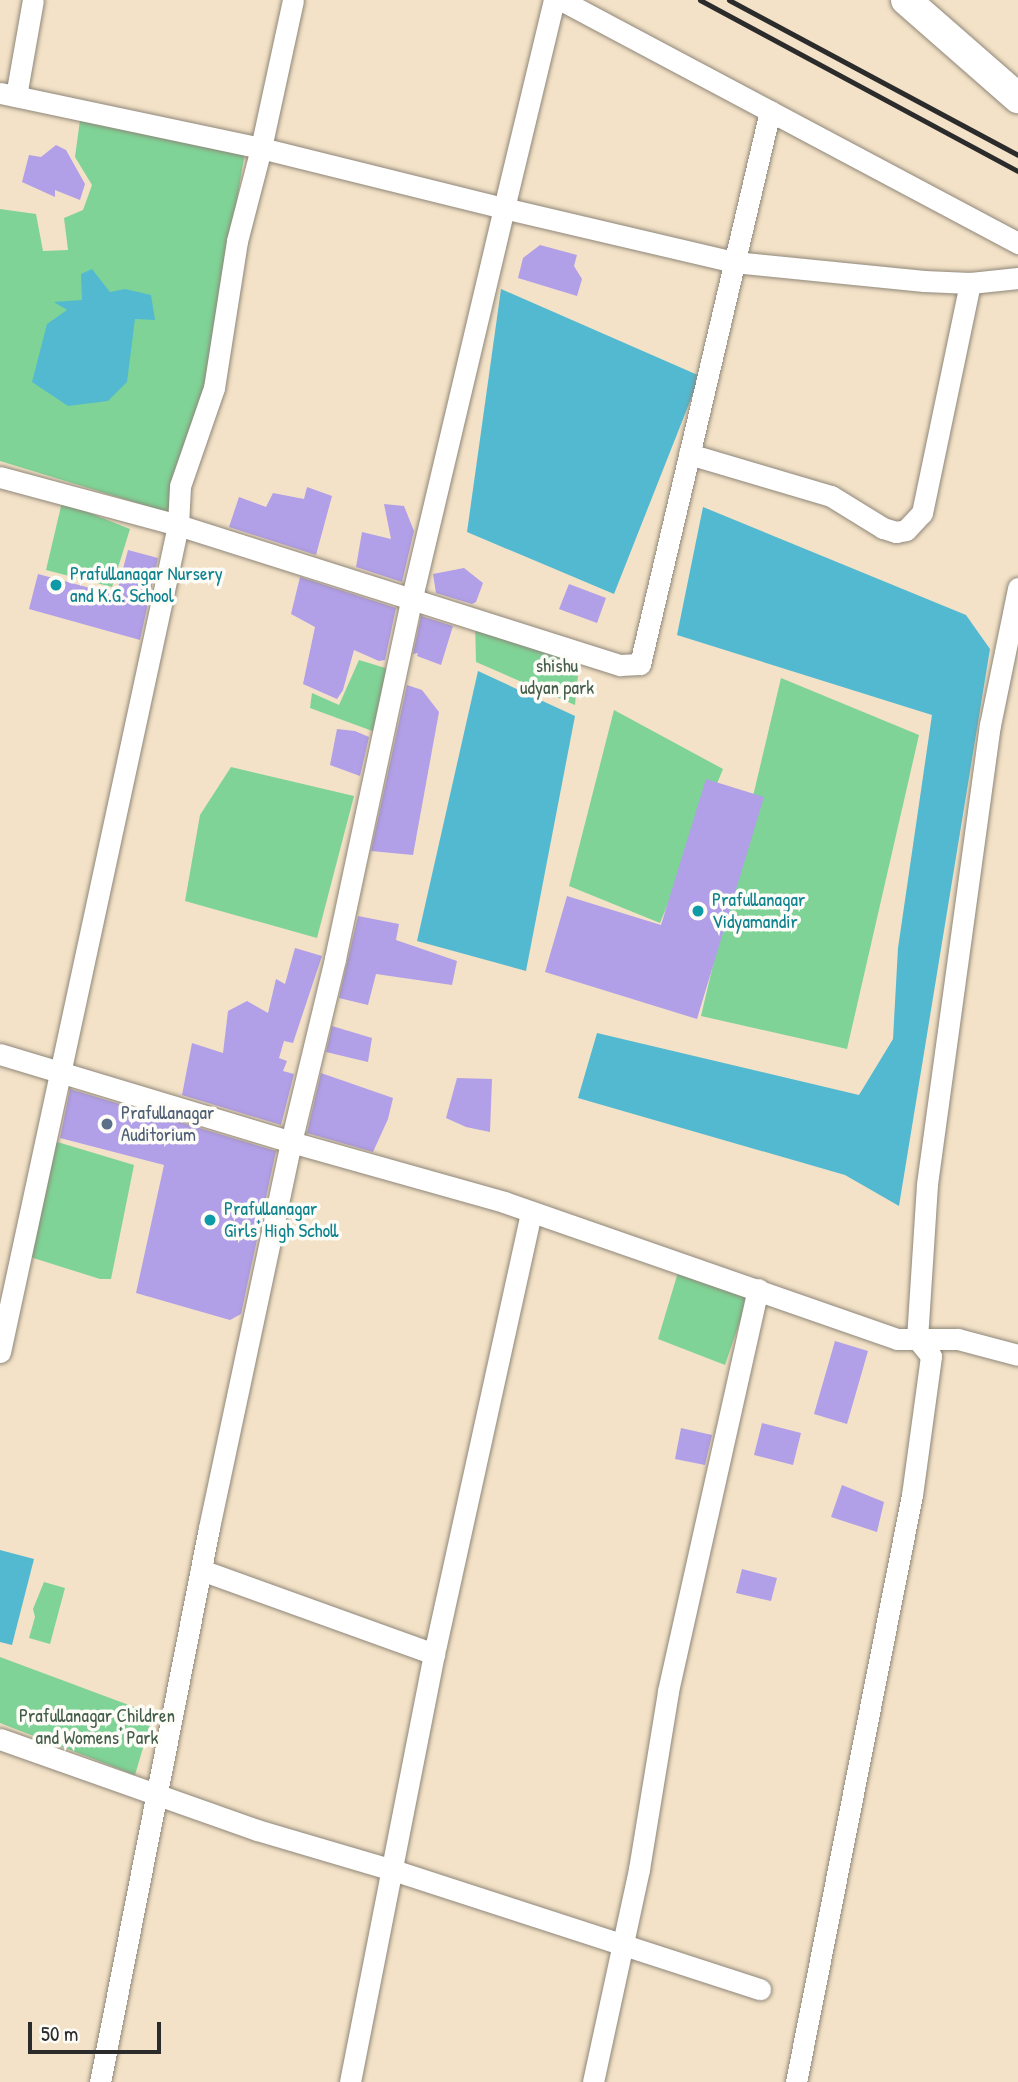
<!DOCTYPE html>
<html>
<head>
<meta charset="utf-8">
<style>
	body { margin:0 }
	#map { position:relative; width:1018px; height:2082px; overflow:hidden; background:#f3e2c7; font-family:"Patrick Hand",sans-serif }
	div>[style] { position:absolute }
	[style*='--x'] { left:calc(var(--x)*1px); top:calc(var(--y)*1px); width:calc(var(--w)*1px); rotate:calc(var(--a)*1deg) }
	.green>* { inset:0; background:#7fd396 }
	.water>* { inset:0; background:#53b9d1 }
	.building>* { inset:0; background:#b19fe8 }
	.roads { filter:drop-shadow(0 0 2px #8f8679) drop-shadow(0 0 2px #8f8679) }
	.minor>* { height:21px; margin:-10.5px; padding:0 10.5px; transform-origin:10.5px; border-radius:10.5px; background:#fff }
	.highway>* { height:30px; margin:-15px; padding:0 15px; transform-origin:15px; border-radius:15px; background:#fff }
	.rail>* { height:5px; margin:-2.5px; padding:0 2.5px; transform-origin:2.5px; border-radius:2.5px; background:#2b2b2b }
	.dots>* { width:19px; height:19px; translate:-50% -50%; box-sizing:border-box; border:4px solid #fdfcf7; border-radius:50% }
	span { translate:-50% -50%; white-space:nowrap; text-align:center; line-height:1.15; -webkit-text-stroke:7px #fdfcf7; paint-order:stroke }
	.culture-label { font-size:19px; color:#0d838f }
	.left { translate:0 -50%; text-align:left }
	.park-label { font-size:19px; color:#445d4b }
	.service-label { font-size:19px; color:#4e5e75 }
	.scale { position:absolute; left:28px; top:2022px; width:133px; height:32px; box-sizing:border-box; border:4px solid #2b2b2b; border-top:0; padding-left:9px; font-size:21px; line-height:24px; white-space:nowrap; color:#2b2b2b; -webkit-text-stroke:5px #fdfcf7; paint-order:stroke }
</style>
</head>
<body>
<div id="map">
	<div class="green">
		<i style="clip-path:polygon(82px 105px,247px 140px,206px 384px,170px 513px,0 461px,0 209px,36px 214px,43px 251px,68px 250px,64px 218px,83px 210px,92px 185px,75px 157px)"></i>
		<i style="clip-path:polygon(62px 502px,130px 529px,112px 587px,46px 570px)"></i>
		<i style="clip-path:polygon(475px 621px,579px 665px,575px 705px,476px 662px)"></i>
		<i style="clip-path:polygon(359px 660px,392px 670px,375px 732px,310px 708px,312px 693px,339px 705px)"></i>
		<i style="clip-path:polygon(781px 678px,919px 735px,847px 1049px,701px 1016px)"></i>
		<i style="clip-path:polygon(614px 710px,723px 769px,660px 923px,569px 886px)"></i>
		<i style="clip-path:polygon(231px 767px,354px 796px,317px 938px,185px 901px,200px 815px)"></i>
		<i style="clip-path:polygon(54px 1141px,134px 1165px,111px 1279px,100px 1279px,27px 1256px)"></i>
		<i style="clip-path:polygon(679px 1269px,749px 1295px,725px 1365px,658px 1339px)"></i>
		<i style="clip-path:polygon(44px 1582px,65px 1588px,50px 1644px,29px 1638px,35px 1617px,33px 1609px)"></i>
		<i style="clip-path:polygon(0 1657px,153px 1714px,135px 1775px,0 1723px)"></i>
	</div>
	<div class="water">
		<i style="clip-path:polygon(92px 269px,110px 292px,125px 289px,151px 295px,155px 320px,135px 319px,127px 382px,108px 401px,68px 406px,32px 382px,47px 324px,67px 310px,54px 302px,82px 300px,81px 274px)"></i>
		<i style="clip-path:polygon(501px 289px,700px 376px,614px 594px,467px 532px)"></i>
		<i style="clip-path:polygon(703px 507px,966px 615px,990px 649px,899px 1206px,845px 1175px,578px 1098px,597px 1033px,859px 1095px,893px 1039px,898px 948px,932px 715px,677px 635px)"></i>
		<i style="clip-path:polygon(478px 671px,575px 716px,526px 971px,417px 941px)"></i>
		<i style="clip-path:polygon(0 1550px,34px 1559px,12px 1645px,0 1642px)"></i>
	</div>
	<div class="building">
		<i style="clip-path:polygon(56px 145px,66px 150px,85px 184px,80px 200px,55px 190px,55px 197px,22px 182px,29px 155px,41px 157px)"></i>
		<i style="clip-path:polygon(540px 245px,577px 255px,574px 266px,582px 279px,577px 296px,518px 278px,523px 258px)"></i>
		<i style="clip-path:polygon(307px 487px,332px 496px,316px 555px,229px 527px,239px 497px,266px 507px,273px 493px,304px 499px)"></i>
		<i style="clip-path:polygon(384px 504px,404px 506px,414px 531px,402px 582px,356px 567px,362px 532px,391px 539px)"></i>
		<i style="clip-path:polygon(128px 550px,158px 558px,140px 640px,29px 609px,38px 574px,116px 595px)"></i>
		<i style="clip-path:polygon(464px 568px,483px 583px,476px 602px,472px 604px,436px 593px,433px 574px)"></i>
		<i style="clip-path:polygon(300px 577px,396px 608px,385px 660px,379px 661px,354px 650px,343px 690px,337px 699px,303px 684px,315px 627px,291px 614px)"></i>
		<i style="clip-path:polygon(569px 584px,606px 598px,597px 623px,559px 609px)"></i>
		<i style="clip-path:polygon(421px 616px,453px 626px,441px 665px,417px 656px,418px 653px,413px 654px)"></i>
		<i style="clip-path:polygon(407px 685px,422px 690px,439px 712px,413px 855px,371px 851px)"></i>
		<i style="clip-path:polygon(337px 729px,355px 731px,369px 737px,360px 776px,330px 765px)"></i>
		<i style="clip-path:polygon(706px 779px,764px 797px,697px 1019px,545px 972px,567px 896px,661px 925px)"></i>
		<i style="clip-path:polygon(358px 916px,399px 924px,396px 940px,457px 961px,452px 985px,376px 974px,368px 1005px,339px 998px)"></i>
		<i style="clip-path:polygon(295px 948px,322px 956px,293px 1043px,284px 1041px,279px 1058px,287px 1061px,283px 1071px,294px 1074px,281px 1125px,182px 1095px,192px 1043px,223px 1053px,228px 1011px,247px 1001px,268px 1013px,276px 979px,285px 984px)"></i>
		<i style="clip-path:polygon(332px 1026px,372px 1038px,368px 1062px,326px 1052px)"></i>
		<i style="clip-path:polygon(321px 1073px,393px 1098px,388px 1119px,373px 1152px,307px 1133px)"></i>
		<i style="clip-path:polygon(457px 1078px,492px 1079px,490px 1132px,466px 1127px,446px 1118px)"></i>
		<i style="clip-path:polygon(70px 1089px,276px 1151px,241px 1314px,230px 1320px,136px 1293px,164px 1165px,60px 1138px)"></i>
		<i style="clip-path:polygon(835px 1341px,868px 1351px,847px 1424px,814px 1414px)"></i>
		<i style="clip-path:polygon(762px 1423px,801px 1433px,793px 1465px,754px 1455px)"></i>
		<i style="clip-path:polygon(681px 1428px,712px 1435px,705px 1465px,675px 1459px)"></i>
		<i style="clip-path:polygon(842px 1485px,884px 1502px,877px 1532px,831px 1517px)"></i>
		<i style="clip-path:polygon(742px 1569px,777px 1578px,771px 1601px,736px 1593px)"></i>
	</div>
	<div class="roads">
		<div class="minor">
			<i style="--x:561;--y:0;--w:518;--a:28"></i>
			<i style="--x:0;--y:93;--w:267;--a:11.9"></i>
			<i style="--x:261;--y:148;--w:250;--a:13.9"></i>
			<i style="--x:504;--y:208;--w:214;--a:-76.5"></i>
			<i style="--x:16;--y:96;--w:97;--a:-80"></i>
			<i style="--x:1018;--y:278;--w:48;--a:174.1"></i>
			<i style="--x:970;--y:283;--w:46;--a:-177.5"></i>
			<i style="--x:924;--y:281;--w:191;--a:-174.3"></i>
			<i style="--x:734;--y:262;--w:236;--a:-166.8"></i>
			<i style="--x:504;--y:208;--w:404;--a:103.3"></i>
			<i style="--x:411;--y:601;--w:366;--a:102"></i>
			<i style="--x:335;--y:959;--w:188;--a:103.5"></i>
			<i style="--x:291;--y:1142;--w:221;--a:15.7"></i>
			<i style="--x:504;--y:1202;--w:416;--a:19.2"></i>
			<i style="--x:897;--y:1339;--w:61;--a:0"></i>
			<i style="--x:958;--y:1339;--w:62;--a:14.9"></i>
			<i style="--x:689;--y:454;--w:148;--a:16.5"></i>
			<i style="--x:831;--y:496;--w:61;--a:31.6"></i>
			<i style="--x:883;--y:528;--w:14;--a:17"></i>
			<i style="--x:896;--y:532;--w:10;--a:-11"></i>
			<i style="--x:906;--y:530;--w:23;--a:-47"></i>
			<i style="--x:922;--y:513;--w:235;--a:-78.2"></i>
			<i style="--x:0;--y:477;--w:184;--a:15.1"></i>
			<i style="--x:178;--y:525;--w:464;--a:17.6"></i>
			<i style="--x:620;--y:665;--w:20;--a:-3"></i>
			<i style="--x:640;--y:664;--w:568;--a:-76.77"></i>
			<i style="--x:0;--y:1054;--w:304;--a:16.8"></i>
			<i style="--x:291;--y:1142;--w:395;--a:102"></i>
			<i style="--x:209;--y:1528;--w:565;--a:101.13"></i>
			<i style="--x:0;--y:1352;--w:846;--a:-77.85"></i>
			<i style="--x:178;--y:525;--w:39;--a:-87"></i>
			<i style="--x:180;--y:486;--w:104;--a:-70.9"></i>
			<i style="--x:214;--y:388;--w:149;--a:-81.1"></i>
			<i style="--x:237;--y:241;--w:96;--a:-75.5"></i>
			<i style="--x:261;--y:148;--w:151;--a:-77.8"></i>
			<i style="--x:201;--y:1570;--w:248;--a:19.8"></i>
			<i style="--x:0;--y:1739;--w:273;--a:19.5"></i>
			<i style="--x:257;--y:1830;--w:142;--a:16.4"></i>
			<i style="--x:393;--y:1870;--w:386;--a:18"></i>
			<i style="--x:350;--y:2082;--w:445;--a:-78.9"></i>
			<i style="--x:436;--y:1645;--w:443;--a:-77.6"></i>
			<i style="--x:593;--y:2082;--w:218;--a:-77.8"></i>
			<i style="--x:639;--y:1869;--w:180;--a:-80.7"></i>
			<i style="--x:668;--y:1691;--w:412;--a:-77.4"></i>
			<i style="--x:796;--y:2082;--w:598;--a:-78.82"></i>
			<i style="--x:912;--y:1495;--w:140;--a:-82.2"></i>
			<i style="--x:931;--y:1356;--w:22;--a:-129"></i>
			<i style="--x:917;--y:1339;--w:155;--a:-86.3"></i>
			<i style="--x:927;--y:1184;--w:463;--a:-82.2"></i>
			<i style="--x:990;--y:725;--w:140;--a:-78.4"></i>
		</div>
		<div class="highway">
			<i style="--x:906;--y:0;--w:149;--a:41.2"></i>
		</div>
	</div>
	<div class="rail">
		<i style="--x:700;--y:0;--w:361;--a:28.3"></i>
		<i style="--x:729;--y:0;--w:328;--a:28.2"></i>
	</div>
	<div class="dots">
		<i style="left:56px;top:585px;background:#0f9aa8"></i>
		<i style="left:698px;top:911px;background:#0f9aa8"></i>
		<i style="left:107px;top:1124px;background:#5c6f8a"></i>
		<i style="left:210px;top:1220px;background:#0f9aa8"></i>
	</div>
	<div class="culture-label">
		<span class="left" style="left:70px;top:585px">Prafullanagar Nursery<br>and K.G. School</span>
		<span class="left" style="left:712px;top:911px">Prafullanagar<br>Vidyamandir</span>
		<span class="left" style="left:224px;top:1220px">Prafullanagar<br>Girls' High Scholl</span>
	</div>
	<div class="park-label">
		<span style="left:557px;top:677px">shishu<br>udyan park</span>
		<span style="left:97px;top:1727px">Prafullanagar Children<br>and Womens' Park</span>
	</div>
	<div class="service-label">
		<span class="left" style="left:121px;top:1124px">Prafullanagar<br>Auditorium</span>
	</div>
	<div class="scale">50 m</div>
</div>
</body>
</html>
